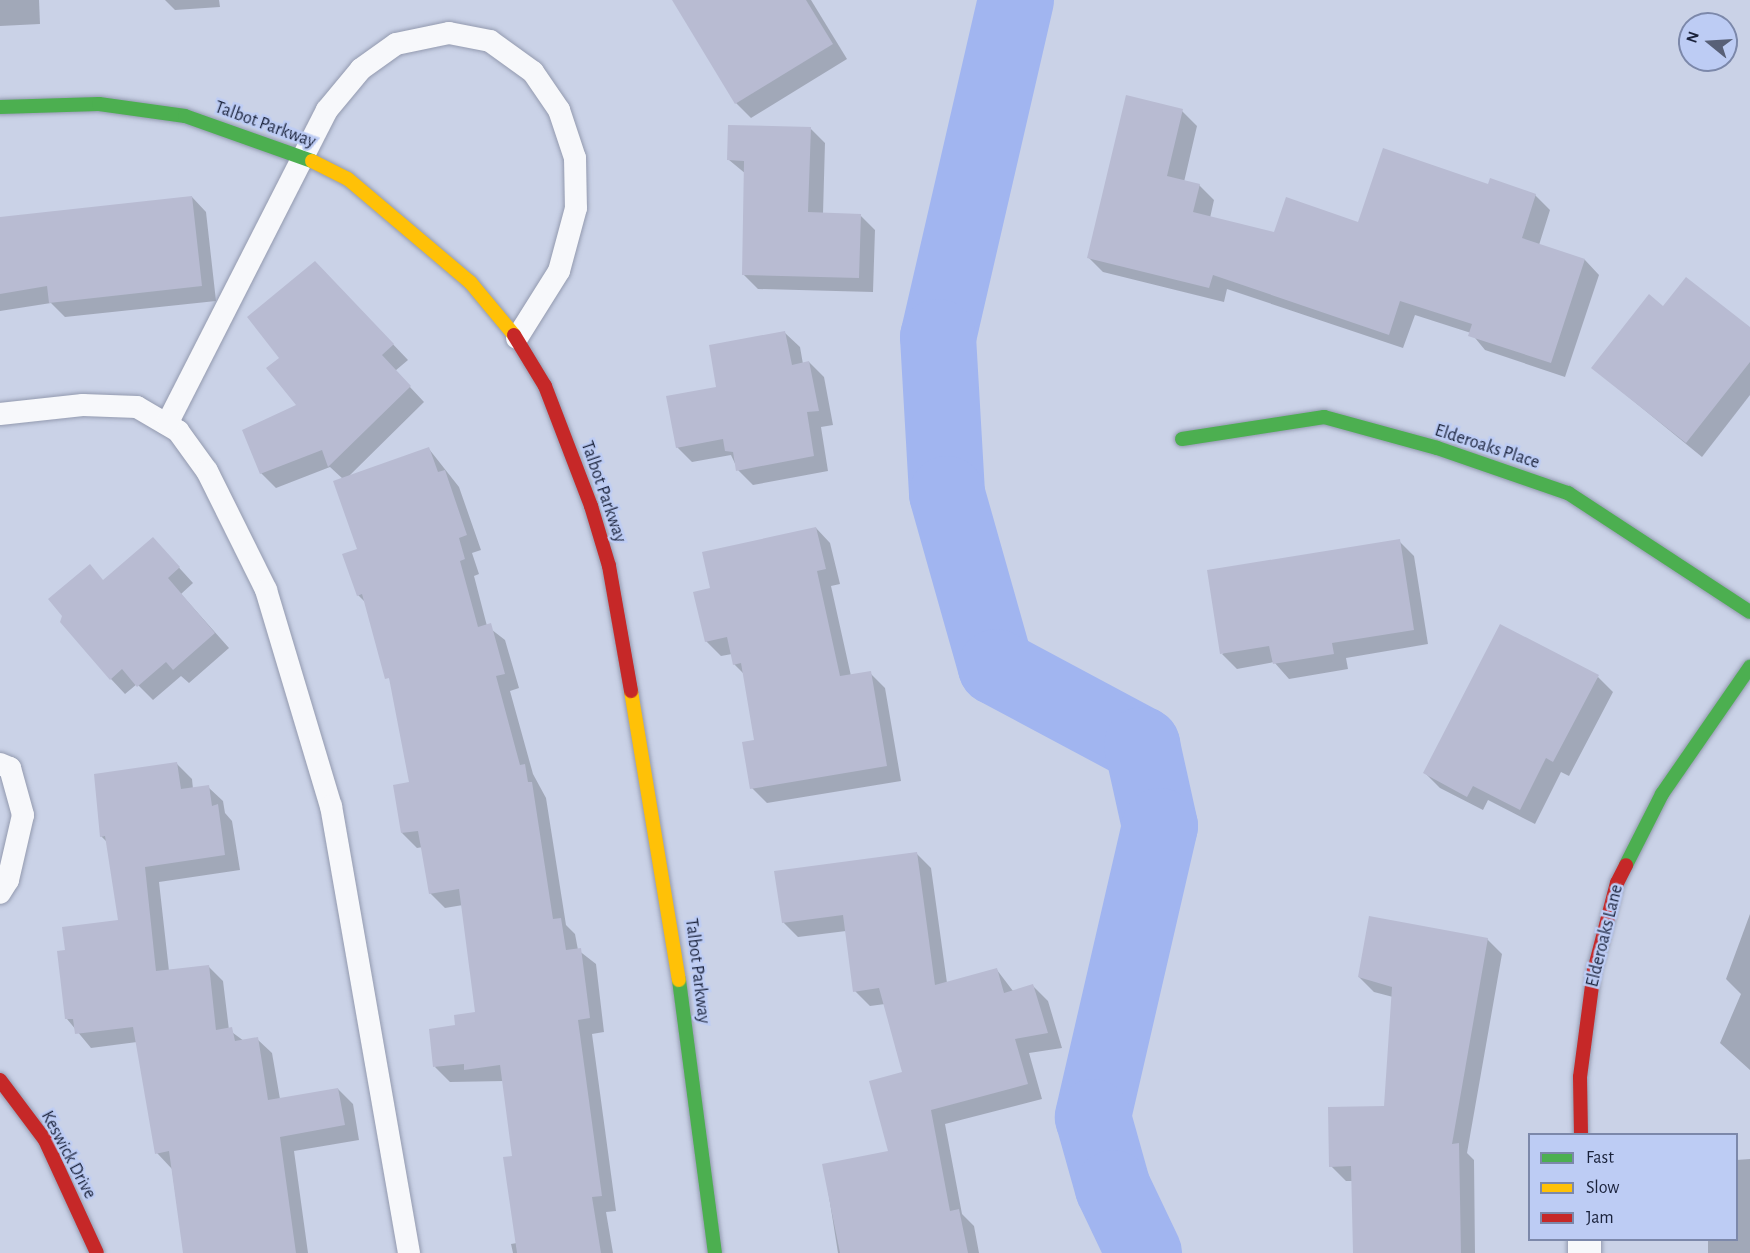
<!DOCTYPE html>
<html>
<head>
<meta charset="utf-8">
<style>
	body { margin:0 }
	#map { position:relative; width:1750px; height:1253px; overflow:hidden; background:#cad2e7; font-family:"Alegreya Sans",sans-serif }
	div>[style] { position:absolute }
	[style*='--x'] { left:calc(var(--x)*1px); top:calc(var(--y)*1px); width:calc(var(--w)*1px); rotate:calc(var(--a)*1deg) }
	.shadow>* { inset:0; background:#0003 }
	.river>* { height:76px; margin:-38px; padding:0 38px; transform-origin:38px; border-radius:38px; background:#a1b5f0 }
	.building>* { inset:0; background:#b8bbd2 }
	.roads { filter:drop-shadow(0 0 2px #939aaf) drop-shadow(0 0 2px #939aaf) }
	.lane>* { height:22px; margin:-11px; padding:0 11px; transform-origin:11px; border-radius:11px; background:#f7f8fb }
	.street>* { height:33px; margin:-16.5px; padding:0 16.5px; transform-origin:16.5px; border-radius:16.5px; background:#f7f8fb }
	.fast>* { height:14px; margin:-7px; padding:0 7px; transform-origin:7px; border-radius:7px; background:#4caf50 }
	.slow>* { height:14px; margin:-7px; padding:0 7px; transform-origin:7px; border-radius:7px; background:#ffc107 }
	.jam>* { height:14px; margin:-7px; padding:0 7px; transform-origin:7px; border-radius:7px; background:#c62828 }
	span { translate:-50% -50%; white-space:nowrap; text-align:center; line-height:1.15; -webkit-text-stroke:5px #bdccf4; paint-order:stroke }
	.street-label { font-size:18px; color:#1a223b }
	.legend { position:absolute; left:1528px; top:1133px; width:210px; height:108px; box-sizing:border-box; background:#bdccf4; border:2px solid #7c88aa; margin:0; padding:8px 10px; list-style:none; font-size:18px; color:#1a223b }
	.legend li { display:flex; align-items:center; gap:12px; height:30px }
	.legend b { width:30px; border:2px solid #7c88aa }
	.north { position:absolute; left:1678px; top:12px; width:60px; height:60px; box-sizing:border-box; background:#bdccf4; border:2px solid #7c88aa; border-radius:50%; rotate:288deg; font-size:16px; font-weight:700; line-height:24px; text-align:center; color:#1a223b }
	.north::after { content:''; display:block; margin:auto; width:21px; height:27px; background:#586077; clip-path:polygon(50% 0,100% 100%,50% 72%,0 100%) }
</style>
</head>
<body>
<div id="map">
	<div class="shadow">
		<i style="clip-path:polygon(0 0,39px 0,40px 24px,0 26px)"></i>
		<i style="clip-path:polygon(165px 0,219px 0,220px 7px,175px 10px)"></i>
		<i style="clip-path:polygon(674px 0,811px 0,847px 59px,751px 118px,736px 103px)"></i>
		<i style="clip-path:polygon(1182px 111px,1197px 126px,1184px 182px,1199px 185px,1214px 200px,1210px 218px,1275px 234px,1359px 224px,1489px 186px,1535px 195px,1550px 210px,1539px 245px,1585px 260px,1599px 275px,1565px 377px,1485px 350px,1471px 333px,1415px 315px,1403px 348px,1227px 289px,1224px 302px,1103px 272px,1088px 257px)"></i>
		<i style="clip-path:polygon(810px 128px,825px 143px,823px 214px,860px 215px,875px 230px,873px 292px,758px 289px,743px 274px,746px 174px,729px 160px)"></i>
		<i style="clip-path:polygon(192px 197px,206px 212px,216px 301px,65px 317px,51px 303px,0 311px,0 218px)"></i>
		<i style="clip-path:polygon(330px 278px,408px 360px,395px 371px,424px 402px,347px 478px,429px 449px,459px 487px,481px 550px,472px 553px,479px 574px,474px 576px,487px 626px,505px 640px,519px 688px,510px 691px,533px 774px,546px 798px,566px 925px,575px 934px,578px 950px,596px 964px,604px 1032px,592px 1034px,616px 1211px,606px 1212px,613px 1253px,513px 1253px,511px 1244px,517px 1243px,514px 1157px,504px 1081px,450px 1082px,435px 1067px,457px 1026px,477px 1013px,463px 905px,445px 908px,430px 893px,423px 847px,417px 848px,402px 833px,411px 784px,391px 683px,366px 603px,358px 595px,358px 550px,343px 479px,330px 467px,276px 488px,261px 473px,299px 405px,281px 358px)"></i>
		<i style="clip-path:polygon(1664px 308px,1750px 329px,1750px 395px,1702px 457px,1593px 368px)"></i>
		<i style="clip-path:polygon(785px 333px,800px 347px,803px 364px,809px 362px,824px 377px,833px 425px,821px 427px,828px 471px,753px 485px,738px 470px,731px 455px,692px 462px,677px 447px,718px 388px)"></i>
		<i style="clip-path:polygon(816px 528px,830px 543px,840px 584px,831px 586px,851px 676px,870px 673px,885px 688px,901px 781px,767px 803px,752px 788px,756px 741px,744px 674px,734px 664px,732px 654px,721px 656px,706px 641px,712px 589px)"></i>
		<i style="clip-path:polygon(153px 539px,193px 583px,181px 594px,229px 648px,189px 683px,181px 676px,153px 700px,137px 684px,125px 694px,111px 679px,104px 581px)"></i>
		<i style="clip-path:polygon(1399px 541px,1414px 556px,1428px 644px,1346px 658px,1348px 669px,1289px 679px,1274px 662px,1237px 669px,1222px 654px)"></i>
		<i style="clip-path:polygon(1598px 677px,1613px 692px,1569px 776px,1561px 772px,1535px 824px,1488px 800px,1483px 810px,1440px 788px,1425px 773px)"></i>
		<i style="clip-path:polygon(177px 764px,192px 779px,193px 789px,208px 787px,223px 801px,225px 813px,232px 821px,240px 870px,159px 882px,169px 971px,208px 966px,223px 981px,229px 1030px,244px 1041px,257px 1039px,272px 1053px,280px 1099px,338px 1089px,353px 1104px,359px 1140px,294px 1151px,308px 1253px,184px 1253px,172px 1169px,157px 1153px,137px 1042px,91px 1048px,67px 1019px,66px 951px,119px 922px,108px 843px,101px 836px)"></i>
		<i style="clip-path:polygon(916px 853px,931px 868px,947px 983px,997px 970px,1013px 991px,1033px 986px,1048px 1001px,1062px 1048px,1029px 1053px,1042px 1099px,945px 1124px,962px 1214px,974px 1226px,979px 1253px,838px 1253px,824px 1165px,890px 1153px,904px 1073px,885px 1004px,870px 1006px,855px 991px,846px 931px,798px 937px,783px 922px)"></i>
		<i style="clip-path:polygon(1750px 914px,1750px 1070px,1720px 1043px,1741px 994px,1726px 979px)"></i>
		<i style="clip-path:polygon(1487px 939px,1502px 954px,1467px 1153px,1474px 1160px,1475px 1253px,1354px 1253px,1353px 1181px,1346px 1181px,1331px 1166px,1385px 1108px,1393px 997px,1374px 992px,1359px 977px)"></i>
		<i style="clip-path:polygon(1750px 1159px,1750px 1253px,1708px 1253px,1708px 1240px,1736px 1240px,1736px 1160px)"></i>
	</div>
	<div class="river">
		<i style="--x:1016;--y:0;--w:346;--a:103"></i>
		<i style="--x:938;--y:337;--w:157;--a:86.7"></i>
		<i style="--x:947;--y:494;--w:180;--a:74.2"></i>
		<i style="--x:996;--y:667;--w:166;--a:28.1"></i>
		<i style="--x:1142;--y:745;--w:83;--a:77.5"></i>
		<i style="--x:1160;--y:826;--w:299;--a:103"></i>
		<i style="--x:1093;--y:1117;--w:74;--a:74.3"></i>
		<i style="--x:1113;--y:1188;--w:72;--a:64.5"></i>
	</div>
	<div class="building">
		<i style="clip-path:polygon(672px 0,806px 0,833px 44px,735px 104px)"></i>
		<i style="clip-path:polygon(1126px 95px,1183px 109px,1167px 176px,1200px 184px,1193px 212px,1274px 232px,1286px 197px,1358px 222px,1383px 148px,1488px 184px,1490px 178px,1536px 194px,1522px 238px,1585px 259px,1551px 363px,1468px 336px,1472px 324px,1400px 301px,1389px 335px,1213px 275px,1209px 288px,1087px 258px)"></i>
		<i style="clip-path:polygon(728px 125px,811px 127px,808px 212px,861px 214px,859px 278px,742px 275px,744px 161px,727px 160px)"></i>
		<i style="clip-path:polygon(192px 196px,202px 286px,49px 303px,47px 286px,0 294px,0 217px)"></i>
		<i style="clip-path:polygon(315px 261px,394px 344px,382px 355px,411px 386px,328px 467px,322px 450px,260px 474px,242px 430px,296px 405px,266px 368px,279px 358px,247px 317px)"></i>
		<i style="clip-path:polygon(1686px 277px,1750px 327px,1750px 362px,1686px 443px,1591px 368px,1649px 294px,1663px 306px)"></i>
		<i style="clip-path:polygon(785px 331px,792px 365px,809px 361px,819px 411px,807px 412px,814px 456px,736px 471px,733px 452px,725px 451px,723px 439px,676px 448px,666px 396px,716px 387px,709px 345px)"></i>
		<i style="clip-path:polygon(429px 447px,438px 472px,445px 470px,467px 535px,459px 538px,465px 559px,460px 561px,478px 627px,491px 623px,505px 674px,496px 676px,520px 765px,525px 764px,528px 782px,532px 782px,553px 919px,561px 918px,566px 950px,581px 948px,590px 1018px,578px 1020px,602px 1196px,592px 1197px,601px 1253px,517px 1253px,503px 1157px,512px 1156px,500px 1065px,464px 1070px,464px 1064px,433px 1067px,429px 1029px,455px 1025px,454px 1015px,475px 1012px,459px 889px,429px 894px,418px 831px,401px 833px,393px 785px,409px 782px,389px 678px,385px 679px,362px 594px,357px 596px,342px 554px,357px 549px,333px 481px)"></i>
		<i style="clip-path:polygon(816px 527px,826px 569px,817px 571px,840px 676px,871px 671px,887px 766px,750px 789px,742px 742px,754px 740px,741px 663px,733px 665px,727px 637px,705px 642px,693px 592px,710px 588px,702px 552px)"></i>
		<i style="clip-path:polygon(153px 537px,180px 567px,168px 578px,215px 633px,173px 670px,166px 662px,137px 687px,122px 669px,110px 680px,60px 622px,62px 616px,48px 599px,90px 564px,103px 580px)"></i>
		<i style="clip-path:polygon(1400px 539px,1414px 630px,1332px 643px,1334px 654px,1273px 664px,1269px 646px,1220px 654px,1207px 570px)"></i>
		<i style="clip-path:polygon(1500px 624px,1599px 675px,1553px 762px,1546px 758px,1520px 810px,1473px 786px,1467px 797px,1423px 773px)"></i>
		<i style="clip-path:polygon(177px 762px,181px 789px,209px 785px,212px 806px,218px 804px,225px 855px,145px 867px,156px 971px,209px 965px,216px 1030px,232px 1027px,235px 1041px,258px 1037px,268px 1100px,338px 1088px,345px 1125px,280px 1137px,296px 1253px,183px 1253px,169px 1151px,155px 1154px,133px 1027px,75px 1034px,73px 1019px,65px 1019px,57px 951px,65px 950px,62px 927px,118px 920px,105px 836px,100px 837px,94px 774px)"></i>
		<i style="clip-path:polygon(917px 852px,935px 985px,997px 968px,1004px 993px,1033px 984px,1048px 1033px,1015px 1039px,1028px 1084px,931px 1110px,950px 1211px,959px 1209px,968px 1253px,840px 1253px,822px 1164px,888px 1151px,869px 1081px,902px 1072px,879px 988px,853px 992px,843px 915px,782px 923px,774px 871px)"></i>
		<i style="clip-path:polygon(1369px 916px,1488px 938px,1452px 1144px,1459px 1143px,1461px 1253px,1353px 1253px,1351px 1166px,1329px 1167px,1328px 1107px,1384px 1106px,1392px 987px,1358px 977px)"></i>
	</div>
	<div class="roads">
		<div class="lane">
			<i style="--x:0;--y:414;--w:83;--a:-6.2"></i>
			<i style="--x:83;--y:405;--w:54;--a:2.1"></i>
			<i style="--x:137;--y:407;--w:48;--a:30.3"></i>
			<i style="--x:178;--y:431;--w:49;--a:54.1"></i>
			<i style="--x:207;--y:471;--w:133;--a:63.6"></i>
			<i style="--x:266;--y:590;--w:226;--a:73.3"></i>
			<i style="--x:331;--y:806;--w:454;--a:80.1"></i>
			<i style="--x:167;--y:424;--w:352;--a:-63"></i>
			<i style="--x:327;--y:110;--w:53;--a:-50.3"></i>
			<i style="--x:361;--y:69;--w:43;--a:-35.5"></i>
			<i style="--x:396;--y:44;--w:54;--a:-11.7"></i>
			<i style="--x:449;--y:33;--w:42;--a:11"></i>
			<i style="--x:490;--y:41;--w:53;--a:35.8"></i>
			<i style="--x:533;--y:72;--w:46;--a:55.6"></i>
			<i style="--x:559;--y:110;--w:51;--a:71.6"></i>
			<i style="--x:575;--y:158;--w:50;--a:88.9"></i>
			<i style="--x:576;--y:208;--w:65;--a:105.1"></i>
			<i style="--x:559;--y:271;--w:79;--a:122.1"></i>
			<i style="--x:0;--y:764;--w:11;--a:22"></i>
			<i style="--x:10;--y:768;--w:49;--a:74.5"></i>
			<i style="--x:23;--y:815;--w:67;--a:103"></i>
			<i style="--x:8;--y:880;--w:15;--a:122"></i>
		</div>
		<div class="street">
			<i style="--x:1584;--y:1240;--w:13;--a:90"></i>
		</div>
		<div class="fast">
			<i style="--x:0;--y:107;--w:99;--a:-1.7"></i>
			<i style="--x:99;--y:104;--w:87;--a:7.9"></i>
			<i style="--x:185;--y:116;--w:135;--a:19.5"></i>
			<i style="--x:1182;--y:439;--w:144;--a:-8.8"></i>
			<i style="--x:1324;--y:417;--w:117;--a:15.3"></i>
			<i style="--x:1437;--y:448;--w:139;--a:19"></i>
			<i style="--x:1568;--y:493;--w:217;--a:33.2"></i>
			<i style="--x:1626;--y:865;--w:80;--a:-63.1"></i>
			<i style="--x:1662;--y:794;--w:155;--a:-55.3"></i>
			<i style="--x:679;--y:980;--w:275;--a:82.5"></i>
		</div>
		<div class="slow">
			<i style="--x:312;--y:161;--w:40;--a:26.6"></i>
			<i style="--x:348;--y:179;--w:160;--a:40.2"></i>
			<i style="--x:470;--y:282;--w:69;--a:50.3"></i>
			<i style="--x:631;--y:691;--w:293;--a:80.6"></i>
		</div>
		<div class="jam">
			<i style="--x:514;--y:335;--w:60;--a:58.7"></i>
			<i style="--x:545;--y:386;--w:129;--a:69"></i>
			<i style="--x:591;--y:506;--w:63;--a:73.3"></i>
			<i style="--x:609;--y:566;--w:127;--a:80"></i>
			<i style="--x:0;--y:1080;--w:75;--a:53.1"></i>
			<i style="--x:45;--y:1140;--w:124;--a:65.3"></i>
			<i style="--x:1581;--y:1134;--w:57;--a:-91"></i>
			<i style="--x:1580;--y:1077;--w:107;--a:-82.5"></i>
			<i style="--x:1594;--y:971;--w:91;--a:-75.4"></i>
			<i style="--x:1617;--y:883;--w:20;--a:-63"></i>
		</div>
	</div>
	<div class="street-label">
		<span style="left:265px;top:125px;rotate:20deg">Talbot Parkway</span>
		<span style="left:1487px;top:447px;rotate:18deg">Elderoaks Place</span>
		<span style="left:603px;top:492px;rotate:71deg">Talbot Parkway</span>
		<span style="left:1605px;top:936px;rotate:-76deg">Elderoaks Lane</span>
		<span style="left:697px;top:971px;rotate:83deg">Talbot Parkway</span>
		<span style="left:68px;top:1155px;rotate:62deg">Keswick Drive</span>
	</div>
	<ul class="legend">
	<li><b style="height:8px;background:#4caf50"></b>Fast</li>
	<li><b style="height:8px;background:#ffc107"></b>Slow</li>
	<li><b style="height:8px;background:#c62828"></b>Jam</li>
	</ul>
	<div class="north">N</div>
</div>
</body>
</html>
